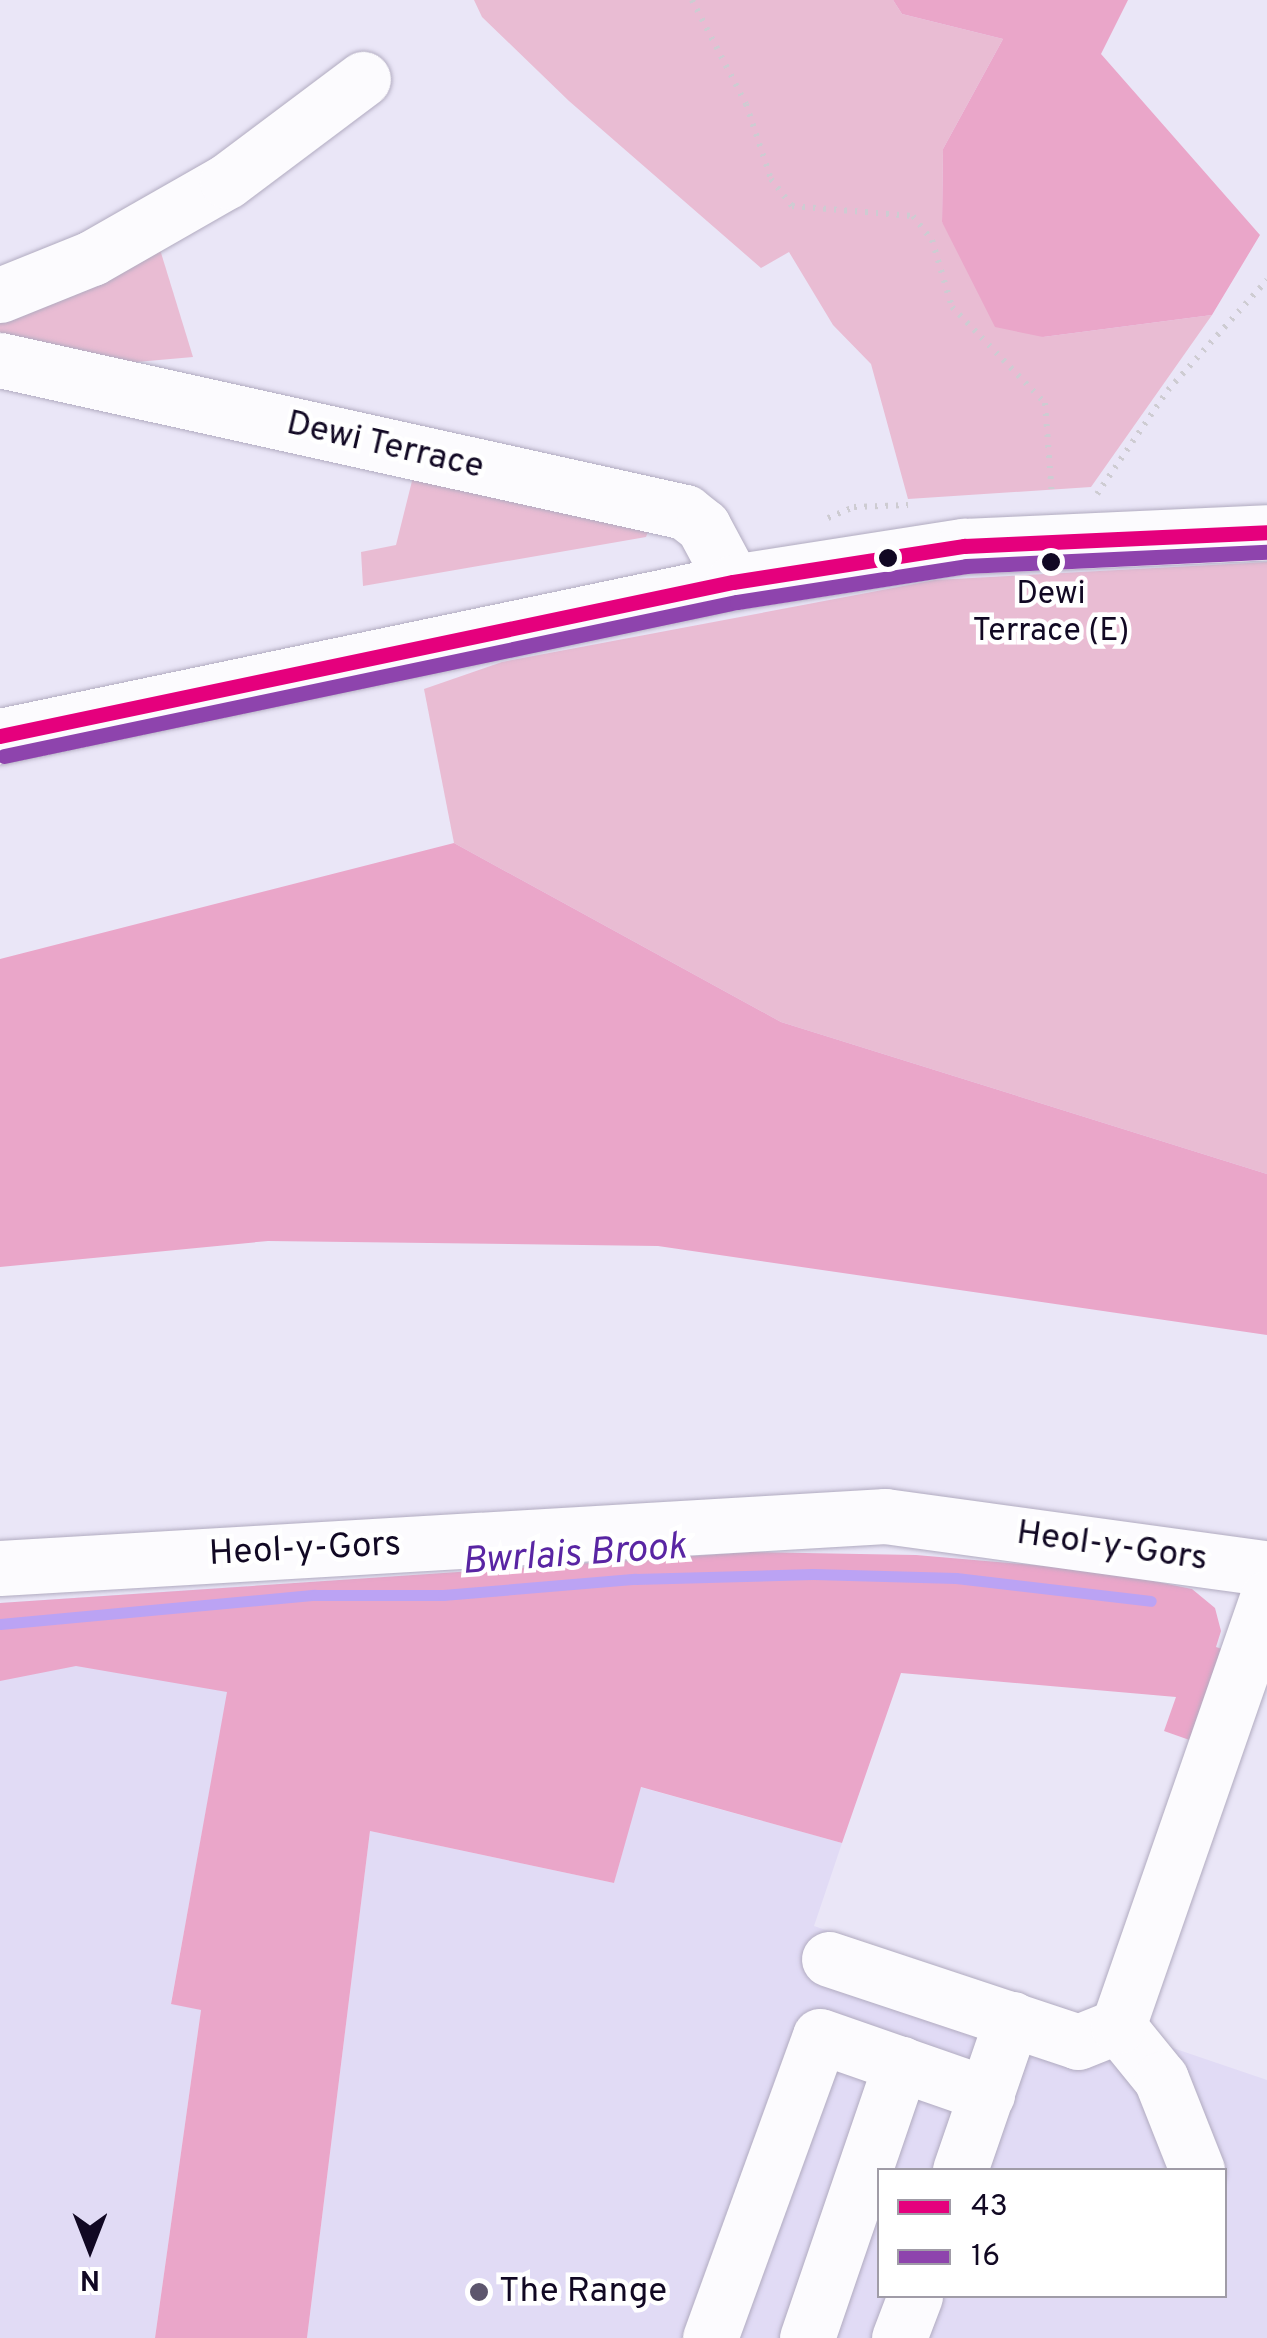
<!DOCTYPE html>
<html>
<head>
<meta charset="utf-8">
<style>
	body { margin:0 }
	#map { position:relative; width:1267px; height:2338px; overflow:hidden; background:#eae6f7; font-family:Overpass,sans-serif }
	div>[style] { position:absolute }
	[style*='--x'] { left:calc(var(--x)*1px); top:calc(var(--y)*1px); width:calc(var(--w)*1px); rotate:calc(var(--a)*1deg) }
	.built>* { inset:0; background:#e1dbf5 }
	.green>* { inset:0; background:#e9bcd3 }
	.forest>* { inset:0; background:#eaa6c9 }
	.stream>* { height:11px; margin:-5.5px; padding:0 5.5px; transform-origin:5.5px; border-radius:5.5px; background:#bba3f4 }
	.path>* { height:6px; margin-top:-3px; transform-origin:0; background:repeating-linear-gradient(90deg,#ceccd2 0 2.5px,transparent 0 10.5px) }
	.roads { filter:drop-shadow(0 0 2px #b1abc0) drop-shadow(0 0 2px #b1abc0) }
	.minor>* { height:55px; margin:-27.5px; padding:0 27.5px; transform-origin:27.5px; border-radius:27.5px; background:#fcfbfe }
	.bus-1>* { height:15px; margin:-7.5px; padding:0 7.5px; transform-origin:7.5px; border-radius:7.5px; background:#e5007d }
	.bus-2>* { height:15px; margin:-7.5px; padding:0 7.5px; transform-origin:7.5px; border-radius:7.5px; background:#8e44ad }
	.dots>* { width:28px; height:28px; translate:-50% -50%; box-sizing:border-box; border:5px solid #fff; border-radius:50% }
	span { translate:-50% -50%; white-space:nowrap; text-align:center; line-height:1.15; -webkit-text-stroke:9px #fff; paint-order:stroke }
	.bus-label { font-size:32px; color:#110823 }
	.street-label { font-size:35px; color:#110823 }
	.poi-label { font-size:35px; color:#110823 }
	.left { translate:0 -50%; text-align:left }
	.water-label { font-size:38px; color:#5925a3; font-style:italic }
	.legend { position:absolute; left:877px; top:2168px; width:350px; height:130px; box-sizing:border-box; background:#fff; border:2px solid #a09ca7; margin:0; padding:12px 18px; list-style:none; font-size:30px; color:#110823 }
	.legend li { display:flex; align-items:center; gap:20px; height:50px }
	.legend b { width:50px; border:2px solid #a09ca7 }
	.north { position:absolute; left:40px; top:2198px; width:100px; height:100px; -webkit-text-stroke:8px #fff; paint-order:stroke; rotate:180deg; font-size:28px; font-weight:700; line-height:40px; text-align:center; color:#110823 }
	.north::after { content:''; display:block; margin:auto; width:35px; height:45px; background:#110823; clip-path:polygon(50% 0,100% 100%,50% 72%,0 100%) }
</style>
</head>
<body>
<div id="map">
	<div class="built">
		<i style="clip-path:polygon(247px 1586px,171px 2003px,201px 2010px,155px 2338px,0 2338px,0 1603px)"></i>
		<i style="clip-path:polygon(evenodd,640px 1787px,842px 1843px,814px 1926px,1267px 2080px,1267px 2338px,307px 2338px,370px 1831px,614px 1883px,640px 1787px,880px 2170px,1224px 2170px,1224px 2296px,880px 2296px,880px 2170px)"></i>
	</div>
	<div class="green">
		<i style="clip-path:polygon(474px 0,893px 0,902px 14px,1003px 39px,943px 149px,942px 222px,1043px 337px,1212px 315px,1091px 487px,908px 499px,871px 364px,833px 325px,789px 252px,761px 268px,569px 101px,482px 17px)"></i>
		<i style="clip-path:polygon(158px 243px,193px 357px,114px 364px,0 338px,0 316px)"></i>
		<i style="clip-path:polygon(413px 477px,652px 521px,646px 537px,363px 586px,361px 552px,396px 545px)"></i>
		<i style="clip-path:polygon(1267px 562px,1267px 1174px,781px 1022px,454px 843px,424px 689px,502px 662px,935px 580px)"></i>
	</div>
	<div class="forest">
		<i style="clip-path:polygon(893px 0,1128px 0,1101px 54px,1260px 235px,1212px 315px,1043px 337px,995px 327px,942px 222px,943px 149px,1003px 39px,902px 14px)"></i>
		<i style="clip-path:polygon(454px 843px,781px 1022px,1267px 1174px,1267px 1335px,658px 1246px,268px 1241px,0 1267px,0 959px)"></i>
		<i style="clip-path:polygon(752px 1552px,916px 1555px,1104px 1571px,1192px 1589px,1215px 1608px,1221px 1631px,1216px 1647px,1228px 1651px,1198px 1743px,1164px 1731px,1176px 1697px,901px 1673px,842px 1843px,641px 1787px,614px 1883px,370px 1831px,307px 2338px,155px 2338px,201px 2010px,171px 2004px,227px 1692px,76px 1666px,0 1681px,0 1603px)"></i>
	</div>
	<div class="stream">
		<i style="--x:0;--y:1624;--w:316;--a:-5.3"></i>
		<i style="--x:315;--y:1595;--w:128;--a:0"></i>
		<i style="--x:443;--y:1595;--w:193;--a:-4.8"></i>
		<i style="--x:635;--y:1579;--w:178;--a:-1.6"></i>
		<i style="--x:813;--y:1574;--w:143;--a:1.6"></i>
		<i style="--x:956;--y:1578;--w:196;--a:6.7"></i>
	</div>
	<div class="path">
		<i style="--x:692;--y:0;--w:117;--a:62.6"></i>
		<i style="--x:746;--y:104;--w:79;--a:71.6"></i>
		<i style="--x:771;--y:179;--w:34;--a:52"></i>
		<i style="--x:792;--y:206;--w:121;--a:4.7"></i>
		<i style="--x:913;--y:216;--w:31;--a:52"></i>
		<i style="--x:932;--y:240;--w:70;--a:73.4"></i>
		<i style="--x:952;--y:307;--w:134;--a:45.9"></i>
		<i style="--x:1045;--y:403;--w:94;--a:85.7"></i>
		<i style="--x:1097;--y:494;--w:126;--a:-55.7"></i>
		<i style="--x:1168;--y:390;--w:148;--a:-48"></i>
		<i style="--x:828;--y:518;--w:28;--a:-23"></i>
		<i style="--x:854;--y:507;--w:54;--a:-2.1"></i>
	</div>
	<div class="roads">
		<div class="minor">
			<i style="--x:0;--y:295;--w:99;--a:-21.9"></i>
			<i style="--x:92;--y:258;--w:155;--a:-29.7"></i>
			<i style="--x:227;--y:181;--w:170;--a:-36.9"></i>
			<i style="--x:0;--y:360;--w:702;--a:12.51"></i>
			<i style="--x:685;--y:512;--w:23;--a:38"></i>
			<i style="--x:703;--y:526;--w:64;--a:61.8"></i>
			<i style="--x:0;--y:736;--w:749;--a:-11.87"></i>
			<i style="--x:733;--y:582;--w:234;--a:-8.9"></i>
			<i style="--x:964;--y:546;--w:303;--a:-2.6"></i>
			<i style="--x:0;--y:1568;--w:887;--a:-3.36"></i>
			<i style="--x:885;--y:1516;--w:386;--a:7.8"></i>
			<i style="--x:829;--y:1959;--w:262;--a:18.4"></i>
			<i style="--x:1078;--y:2042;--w:43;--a:-21.8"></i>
			<i style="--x:1118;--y:2026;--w:68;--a:50.9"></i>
			<i style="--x:1161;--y:2079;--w:98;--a:68.4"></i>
			<i style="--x:1118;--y:2026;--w:453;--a:-70.8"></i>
			<i style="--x:960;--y:2170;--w:160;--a:-71"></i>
			<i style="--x:710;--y:2338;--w:321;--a:-70"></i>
			<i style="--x:820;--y:2036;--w:177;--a:19.2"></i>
			<i style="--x:807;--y:2338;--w:290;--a:-71.1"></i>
			<i style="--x:899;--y:2338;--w:45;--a:-69.1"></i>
		</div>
	</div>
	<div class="bus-1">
		<i style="--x:0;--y:736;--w:749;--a:-11.87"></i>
		<i style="--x:733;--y:582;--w:234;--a:-8.9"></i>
		<i style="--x:964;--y:546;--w:303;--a:-2.6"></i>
	</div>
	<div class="bus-2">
		<i style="--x:4;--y:756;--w:749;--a:-11.87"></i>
		<i style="--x:737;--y:602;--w:232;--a:-8.9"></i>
		<i style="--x:966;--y:566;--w:301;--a:-2.7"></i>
	</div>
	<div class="dots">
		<i style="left:888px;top:558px;background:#110823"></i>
		<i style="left:1051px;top:562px;background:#110823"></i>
		<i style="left:479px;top:2292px;background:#5d566d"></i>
	</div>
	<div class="bus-label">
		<span style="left:1051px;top:614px">Dewi<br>Terrace (E)</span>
	</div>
	<div class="street-label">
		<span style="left:385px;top:446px;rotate:13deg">Dewi Terrace</span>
		<span style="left:1112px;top:1547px;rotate:8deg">Heol-y-Gors</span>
		<span style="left:305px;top:1550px;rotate:-3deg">Heol-y-Gors</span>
	</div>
	<div class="poi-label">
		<span class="left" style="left:499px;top:2292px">The Range</span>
	</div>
	<div class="water-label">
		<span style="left:574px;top:1556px;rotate:-4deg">Bwrlais Brook</span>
	</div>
	<ul class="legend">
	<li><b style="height:12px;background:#e5007d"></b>43</li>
	<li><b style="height:12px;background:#8e44ad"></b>16</li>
	</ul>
	<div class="north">N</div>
</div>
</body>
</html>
